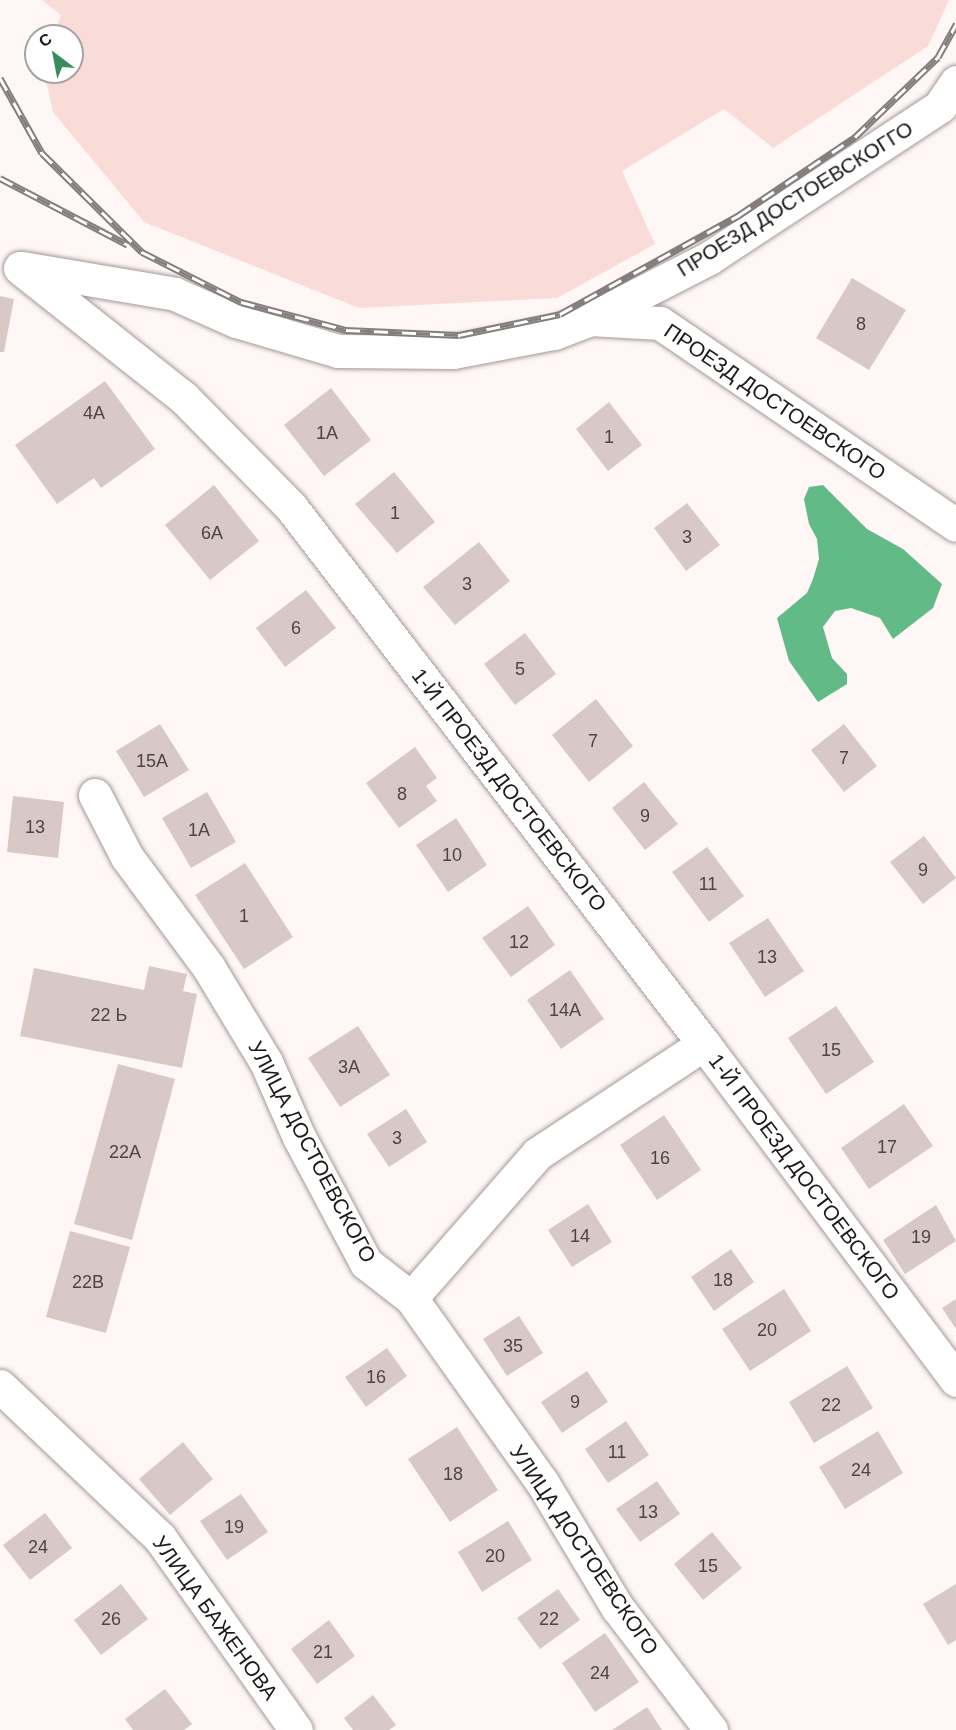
<!DOCTYPE html>
<html>
<head>
<meta charset="utf-8">
<style>
	body { margin:0 }
	#map { position:relative; width:956px; height:1730px; overflow:hidden; background:#fef7f6; font-family:Helvetica,sans-serif }
	div>[style] { position:absolute }
	[style*='--x'] { left:calc(var(--x)*1px); top:calc(var(--y)*1px); width:calc(var(--w)*1px); rotate:calc(var(--a)*1deg) }
	.green>* { inset:0; background:#f9dbd7 }
	.water>* { inset:0; background:#62bb86 }
	.building>* { inset:0; background:#d8c9c6 }
	.roads { filter:drop-shadow(0 0 2px #a79896) drop-shadow(0 0 2px #a79896) }
	.minor>* { height:33px; margin:-16.5px; padding:0 16.5px; transform-origin:16.5px; border-radius:16.5px; background:#fff }
	.rail>* { height:7px; margin-top:-3.5px; transform-origin:0; background:repeating-linear-gradient(90deg,#fff 0 14px,#847f7e 0 28px); box-sizing:border-box; border-block:2px solid #847f7e }
	span { translate:-50% -50%; white-space:nowrap; text-align:center; line-height:1.15; -webkit-text-stroke:4.5px #fff; paint-order:stroke }
	.number-label { font-size:18px; color:#4c4544 }
	.number-label span { -webkit-text-stroke-width:0 }
	.street-label { font-size:21px; color:#1e1918 }
	.north { position:absolute; left:24px; top:24px; width:60px; height:60px; box-sizing:border-box; background:#fff; border:2px solid #a5a3a3; border-radius:50%; rotate:328deg; font-size:16px; font-weight:700; line-height:24px; text-align:center; color:#1e1918 }
	.north::after { content:''; display:block; margin:auto; width:21px; height:27px; background:#398c5e; clip-path:polygon(50% 0,100% 100%,50% 72%,0 100%) }
</style>
</head>
<body>
<div id="map">
	<div class="green">
		<i style="clip-path:polygon(42px 0,949px 0,928px 46px,773px 148px,724px 109px,622px 171px,655px 244px,557px 298px,359px 308px,144px 222px,53px 112px,44px 72px,72px 72px,72px 36px,54px 36px,61px 15px)"></i>
	</div>
	<div class="water">
		<i style="clip-path:polygon(823px 485px,867px 529px,903px 549px,942px 584px,933px 608px,893px 639px,880px 618px,851px 608px,835px 611px,823px 627px,832px 658px,847px 674px,847px 684px,818px 702px,789px 661px,777px 618px,807px 593px,813px 579px,819px 559px,817px 539px,809px 524px,804px 499px,809px 487px)"></i>
	</div>
	<div class="building">
		<i style="clip-path:polygon(852px 278px,906px 310px,869px 370px,816px 338px)"></i>
		<i style="clip-path:polygon(0 296px,14px 299px,4px 352px,0 352px)"></i>
		<i style="clip-path:polygon(105px 381px,155px 449px,101px 488px,94px 478px,57px 504px,15px 445px)"></i>
		<i style="clip-path:polygon(331px 388px,371px 440px,324px 476px,284px 425px)"></i>
		<i style="clip-path:polygon(609px 402px,642px 445px,608px 471px,576px 429px)"></i>
		<i style="clip-path:polygon(394px 472px,435px 522px,397px 553px,355px 504px)"></i>
		<i style="clip-path:polygon(214px 485px,259px 541px,210px 580px,165px 525px)"></i>
		<i style="clip-path:polygon(687px 503px,720px 545px,686px 571px,654px 528px)"></i>
		<i style="clip-path:polygon(479px 542px,510px 581px,455px 625px,423px 587px)"></i>
		<i style="clip-path:polygon(306px 590px,336px 628px,285px 667px,256px 628px)"></i>
		<i style="clip-path:polygon(525px 633px,556px 674px,515px 705px,484px 664px)"></i>
		<i style="clip-path:polygon(596px 699px,633px 746px,589px 782px,552px 735px)"></i>
		<i style="clip-path:polygon(160px 724px,189px 770px,144px 797px,116px 751px)"></i>
		<i style="clip-path:polygon(844px 724px,877px 766px,844px 792px,811px 750px)"></i>
		<i style="clip-path:polygon(415px 747px,437px 778px,426px 786px,437px 801px,399px 828px,366px 783px)"></i>
		<i style="clip-path:polygon(644px 782px,678px 824px,645px 850px,612px 808px)"></i>
		<i style="clip-path:polygon(207px 792px,236px 842px,191px 868px,162px 818px)"></i>
		<i style="clip-path:polygon(13px 796px,64px 802px,58px 858px,7px 852px)"></i>
		<i style="clip-path:polygon(456px 818px,487px 865px,448px 892px,416px 845px)"></i>
		<i style="clip-path:polygon(924px 836px,956px 878px,923px 904px,890px 862px)"></i>
		<i style="clip-path:polygon(707px 847px,744px 896px,709px 922px,672px 872px)"></i>
		<i style="clip-path:polygon(245px 863px,293px 937px,244px 969px,195px 895px)"></i>
		<i style="clip-path:polygon(528px 906px,555px 945px,511px 977px,482px 938px)"></i>
		<i style="clip-path:polygon(768px 918px,804px 971px,765px 997px,729px 943px)"></i>
		<i style="clip-path:polygon(149px 966px,187px 974px,183px 991px,197px 994px,182px 1068px,20px 1036px,34px 968px,144px 990px)"></i>
		<i style="clip-path:polygon(570px 970px,604px 1019px,561px 1049px,527px 1000px)"></i>
		<i style="clip-path:polygon(836px 1006px,874px 1062px,826px 1094px,788px 1038px)"></i>
		<i style="clip-path:polygon(358px 1026px,390px 1075px,340px 1107px,308px 1058px)"></i>
		<i style="clip-path:polygon(118px 1064px,175px 1079px,132px 1240px,74px 1224px)"></i>
		<i style="clip-path:polygon(904px 1104px,933px 1146px,869px 1189px,841px 1148px)"></i>
		<i style="clip-path:polygon(406px 1109px,427px 1142px,389px 1167px,367px 1134px)"></i>
		<i style="clip-path:polygon(664px 1115px,701px 1170px,657px 1200px,620px 1145px)"></i>
		<i style="clip-path:polygon(588px 1204px,612px 1242px,572px 1267px,548px 1230px)"></i>
		<i style="clip-path:polygon(936px 1205px,956px 1241px,905px 1274px,883px 1240px)"></i>
		<i style="clip-path:polygon(70px 1231px,130px 1247px,106px 1333px,46px 1317px)"></i>
		<i style="clip-path:polygon(731px 1249px,754px 1282px,714px 1311px,691px 1277px)"></i>
		<i style="clip-path:polygon(784px 1289px,811px 1331px,750px 1371px,722px 1329px)"></i>
		<i style="clip-path:polygon(956px 1299px,956px 1329px,942px 1308px)"></i>
		<i style="clip-path:polygon(519px 1316px,543px 1353px,507px 1376px,483px 1339px)"></i>
		<i style="clip-path:polygon(387px 1348px,407px 1376px,366px 1407px,345px 1377px)"></i>
		<i style="clip-path:polygon(847px 1366px,873px 1408px,814px 1443px,789px 1402px)"></i>
		<i style="clip-path:polygon(587px 1371px,608px 1402px,562px 1433px,541px 1402px)"></i>
		<i style="clip-path:polygon(626px 1421px,649px 1455px,608px 1483px,585px 1449px)"></i>
		<i style="clip-path:polygon(457px 1427px,498px 1490px,450px 1522px,408px 1459px)"></i>
		<i style="clip-path:polygon(878px 1431px,903px 1473px,845px 1509px,819px 1467px)"></i>
		<i style="clip-path:polygon(183px 1442px,213px 1479px,170px 1515px,139px 1479px)"></i>
		<i style="clip-path:polygon(657px 1481px,680px 1514px,640px 1542px,616px 1509px)"></i>
		<i style="clip-path:polygon(241px 1494px,268px 1532px,227px 1560px,200px 1521px)"></i>
		<i style="clip-path:polygon(45px 1513px,72px 1548px,30px 1580px,3px 1545px)"></i>
		<i style="clip-path:polygon(508px 1521px,532px 1560px,482px 1592px,458px 1552px)"></i>
		<i style="clip-path:polygon(712px 1532px,742px 1568px,703px 1600px,674px 1564px)"></i>
		<i style="clip-path:polygon(121px 1584px,148px 1619px,101px 1655px,74px 1620px)"></i>
		<i style="clip-path:polygon(956px 1584px,956px 1640px,948px 1645px,923px 1604px)"></i>
		<i style="clip-path:polygon(558px 1589px,580px 1620px,540px 1649px,517px 1618px)"></i>
		<i style="clip-path:polygon(329px 1620px,355px 1656px,317px 1684px,291px 1649px)"></i>
		<i style="clip-path:polygon(605px 1633px,639px 1682px,595px 1712px,562px 1663px)"></i>
		<i style="clip-path:polygon(165px 1689px,192px 1724px,184px 1730px,133px 1730px,125px 1719px)"></i>
		<i style="clip-path:polygon(373px 1695px,396px 1725px,389px 1730px,353px 1730px,344px 1718px)"></i>
		<i style="clip-path:polygon(647px 1707px,662px 1730px,612px 1730px)"></i>
	</div>
	<div class="roads">
		<div class="minor">
			<i style="--x:20;--y:268;--w:209;--a:38.4"></i>
			<i style="--x:184;--y:398;--w:153;--a:45.5"></i>
			<i style="--x:291;--y:507;--w:677;--a:52.44"></i>
			<i style="--x:704;--y:1044;--w:420;--a:53.1"></i>
			<i style="--x:22;--y:268;--w:155;--a:9.6"></i>
			<i style="--x:175;--y:294;--w:67;--a:23.9"></i>
			<i style="--x:236;--y:321;--w:106;--a:16.4"></i>
			<i style="--x:338;--y:351;--w:115;--a:0.5"></i>
			<i style="--x:453;--y:352;--w:103;--a:-10.7"></i>
			<i style="--x:554;--y:333;--w:39;--a:-21"></i>
			<i style="--x:590;--y:319;--w:70;--a:3.3"></i>
			<i style="--x:660;--y:323;--w:358;--a:34.3"></i>
			<i style="--x:592;--y:318;--w:131;--a:-27.1"></i>
			<i style="--x:709;--y:258;--w:277;--a:-33.3"></i>
			<i style="--x:940;--y:106;--w:29;--a:-56"></i>
			<i style="--x:95;--y:795;--w:70;--a:62.7"></i>
			<i style="--x:127;--y:857;--w:138;--a:53.5"></i>
			<i style="--x:209;--y:968;--w:110;--a:58.8"></i>
			<i style="--x:266;--y:1062;--w:82;--a:66.3"></i>
			<i style="--x:299;--y:1137;--w:143;--a:62"></i>
			<i style="--x:366;--y:1263;--w:57;--a:37.9"></i>
			<i style="--x:411;--y:1298;--w:228;--a:54.6"></i>
			<i style="--x:543;--y:1484;--w:144;--a:59"></i>
			<i style="--x:617;--y:1607;--w:155;--a:52.6"></i>
			<i style="--x:411;--y:1298;--w:191;--a:-48.8"></i>
			<i style="--x:537;--y:1154;--w:200;--a:-33.4"></i>
			<i style="--x:0;--y:1386;--w:221;--a:43.5"></i>
			<i style="--x:160;--y:1538;--w:235;--a:54.7"></i>
		</div>
	</div>
	<div class="rail">
		<i style="--x:0;--y:78;--w:86;--a:60.8"></i>
		<i style="--x:42;--y:153;--w:141;--a:44.7"></i>
		<i style="--x:142;--y:252;--w:111;--a:26.8"></i>
		<i style="--x:241;--y:302;--w:109;--a:14.9"></i>
		<i style="--x:346;--y:330;--w:113;--a:2.5"></i>
		<i style="--x:459;--y:335;--w:103;--a:-11.7"></i>
		<i style="--x:560;--y:314;--w:205;--a:-28.9"></i>
		<i style="--x:739;--y:215;--w:140;--a:-33.9"></i>
		<i style="--x:855;--y:137;--w:115;--a:-43.9"></i>
		<i style="--x:938;--y:57;--w:38;--a:-61"></i>
		<i style="--x:0;--y:178;--w:144;--a:27.6"></i>
	</div>
	<div class="number-label">
		<span style="left:861px;top:324px">8</span>
		<span style="left:94px;top:413px">4А</span>
		<span style="left:327px;top:433px">1А</span>
		<span style="left:609px;top:437px">1</span>
		<span style="left:395px;top:513px">1</span>
		<span style="left:212px;top:533px">6А</span>
		<span style="left:687px;top:537px">3</span>
		<span style="left:467px;top:584px">3</span>
		<span style="left:296px;top:628px">6</span>
		<span style="left:520px;top:669px">5</span>
		<span style="left:593px;top:741px">7</span>
		<span style="left:844px;top:758px">7</span>
		<span style="left:152px;top:761px">15А</span>
		<span style="left:402px;top:794px">8</span>
		<span style="left:645px;top:816px">9</span>
		<span style="left:35px;top:827px">13</span>
		<span style="left:199px;top:830px">1А</span>
		<span style="left:452px;top:855px">10</span>
		<span style="left:923px;top:870px">9</span>
		<span style="left:708px;top:884px">11</span>
		<span style="left:244px;top:916px">1</span>
		<span style="left:519px;top:942px">12</span>
		<span style="left:767px;top:957px">13</span>
		<span style="left:565px;top:1010px">14А</span>
		<span style="left:109px;top:1015px">22 Ь</span>
		<span style="left:831px;top:1050px">15</span>
		<span style="left:349px;top:1067px">3А</span>
		<span style="left:397px;top:1138px">3</span>
		<span style="left:887px;top:1147px">17</span>
		<span style="left:125px;top:1152px">22А</span>
		<span style="left:660px;top:1158px">16</span>
		<span style="left:580px;top:1236px">14</span>
		<span style="left:921px;top:1237px">19</span>
		<span style="left:723px;top:1280px">18</span>
		<span style="left:88px;top:1282px">22В</span>
		<span style="left:767px;top:1330px">20</span>
		<span style="left:513px;top:1346px">35</span>
		<span style="left:376px;top:1377px">16</span>
		<span style="left:575px;top:1402px">9</span>
		<span style="left:831px;top:1405px">22</span>
		<span style="left:617px;top:1452px">11</span>
		<span style="left:861px;top:1470px">24</span>
		<span style="left:453px;top:1474px">18</span>
		<span style="left:648px;top:1512px">13</span>
		<span style="left:234px;top:1527px">19</span>
		<span style="left:38px;top:1547px">24</span>
		<span style="left:495px;top:1556px">20</span>
		<span style="left:708px;top:1566px">15</span>
		<span style="left:111px;top:1619px">26</span>
		<span style="left:549px;top:1619px">22</span>
		<span style="left:323px;top:1652px">21</span>
		<span style="left:600px;top:1673px">24</span>
	</div>
	<div class="street-label">
		<span style="left:795px;top:199px;rotate:-32deg">ПРОЕЗД ДОСТОЕВСКОГГО</span>
		<span style="left:775px;top:402px;rotate:34deg">ПРОЕЗД ДОСТОЕВСКОГО</span>
		<span style="left:509px;top:790px;rotate:52deg">1-Й ПРОЕЗД ДОСТОЕВСКОГО</span>
		<span style="left:312px;top:1152px;rotate:62deg">УЛИЦА ДОСТОЕВСКОГО</span>
		<span style="left:804px;top:1177px;rotate:53deg">1-Й ПРОЕЗД ДОСТОЕВСКОГО</span>
		<span style="left:584px;top:1550px;rotate:56deg">УЛИЦА ДОСТОЕВСКОГО</span>
		<span style="left:215px;top:1618px;rotate:54deg">УЛИЦА БАЖЕНОВА</span>
	</div>
	<div class="north">С</div>
</div>
</body>
</html>
